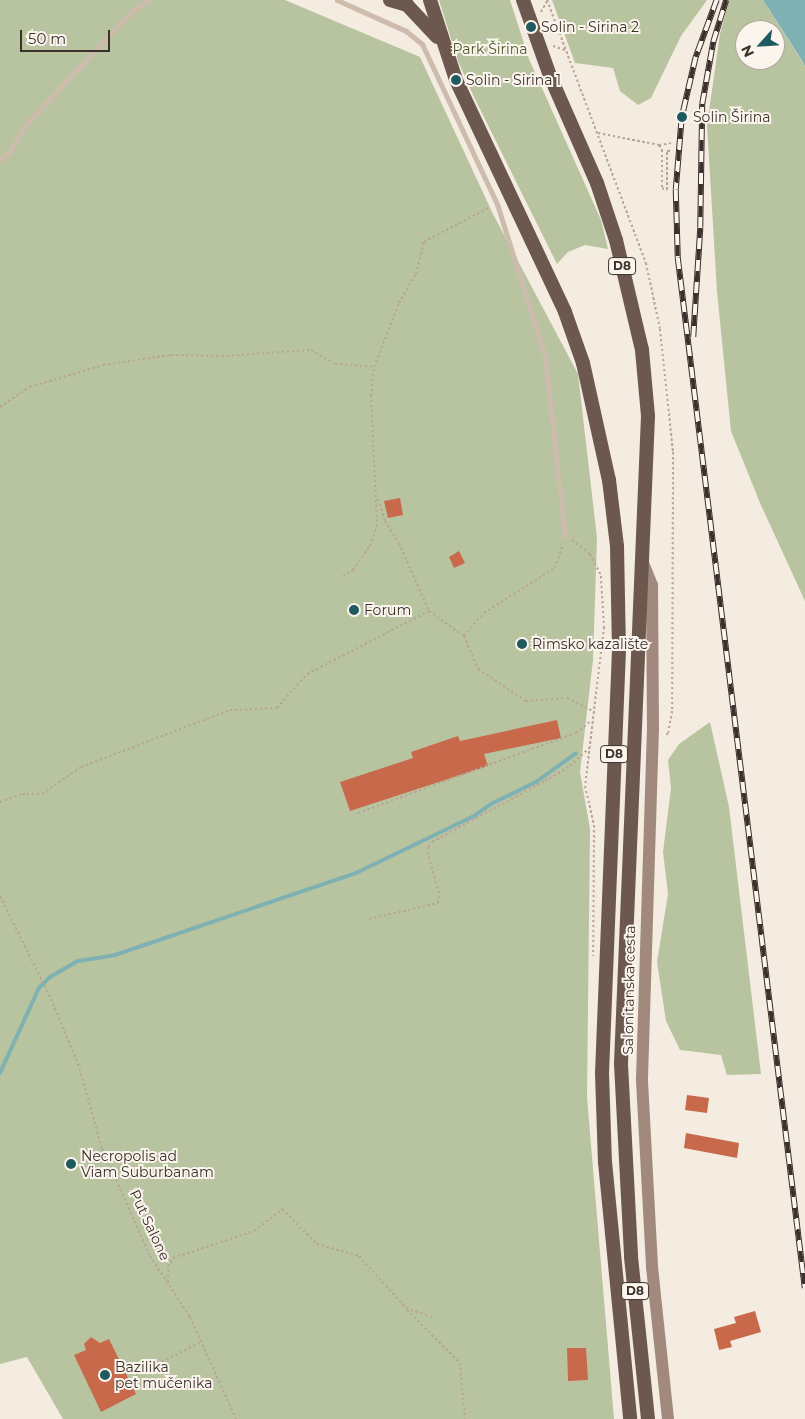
<!DOCTYPE html>
<html>
<head>
<meta charset="utf-8">
<style>
	body { margin:0 }
	#map { position:relative; width:805px; height:1419px; overflow:hidden; background:#f4ebe1; font-family:Montserrat,sans-serif }
	div>[style] { position:absolute }
	[style*='--x'] { left:calc(var(--x)*1px); top:calc(var(--y)*1px); width:calc(var(--w)*1px); rotate:calc(var(--a)*1deg) }
	.green>* { inset:0; background:#b8c4a0 }
	.water>* { inset:0; background:#7fb0b2 }
	.stream>* { height:4px; margin:-2px; padding:0 2px; transform-origin:2px; border-radius:2px; background:#7fb0b2 }
	.building>* { inset:0; background:#c8694b }
	.path>* { height:2px; margin-top:-1px; transform-origin:0; background:repeating-linear-gradient(90deg,#b9a596 0 2.5px,transparent 0 5px) }
	.service>* { height:5px; margin:-2.5px; padding:0 2.5px; transform-origin:2.5px; border-radius:2.5px; background:#cdbbac }
	.secondary>* { height:12px; margin:-6px; padding:0 6px; transform-origin:6px; border-radius:6px; background:#a18a7d }
	.trunk>* { height:14px; margin:-7px; padding:0 7px; transform-origin:7px; border-radius:7px; background:#6c584f }
	.rail>* { height:5.5px; margin-top:-2.75px; transform-origin:0; background:repeating-linear-gradient(90deg,#fbf5ee 0 11px,#3b302b 0 22px); box-sizing:border-box; border-block:1px solid #3b302b }
	.dots>* { width:14px; height:14px; translate:-50% -50%; box-sizing:border-box; border:2px solid #fbf5ee; border-radius:50% }
	span { translate:-50% -50%; white-space:nowrap; text-align:center; line-height:1.15; -webkit-text-stroke:4px #fbf5ee; paint-order:stroke }
	.shield-label span { padding:1px 4px; background:#fbf5ee; border:1px solid; border-radius:4px; -webkit-text-stroke-width:0 }
	.shield-label { font-size:12px; color:#3b302b; font-weight:700 }
	.poi-label { font-size:14px; color:#3b302b }
	.left { translate:0 -50%; text-align:left }
	.park-label { font-size:14px; color:#4a5a2e }
	.street-label { font-size:14px; color:#3b302b }
	.north { position:absolute; left:735px; top:20px; width:50px; height:50px; box-sizing:border-box; background:#fbf5ee; border:1px solid #aea6a0; border-radius:50%; rotate:244deg; font-size:14px; font-weight:700; line-height:20px; text-align:center; color:#3b302b }
	.north::after { content:''; display:block; margin:auto; width:18px; height:22px; background:#1f5a5e; clip-path:polygon(50% 0,100% 100%,50% 72%,0 100%) }
	.scale { position:absolute; left:20px; top:30px; width:90px; height:22px; box-sizing:border-box; border:2px solid #3b302b; border-top:0; padding-left:6px; font-size:15px; line-height:18px; white-space:nowrap; color:#3b302b; -webkit-text-stroke:4px #fbf5ee; paint-order:stroke }
</style>
</head>
<body>
<div id="map">
	<div class="green">
		<i style="clip-path:polygon(0 0,285px 0,420px 57px,493px 214px,578px 374px,597px 538px,593px 660px,580px 772px,590px 829px,587px 1097px,614px 1419px,63px 1419px,27px 1357px,0 1364px)"></i>
		<i style="clip-path:polygon(439px 0,510px 0,529px 59px,601px 220px,608px 249px,585px 245px,568px 252px,557px 264px,474px 97px,458px 61px)"></i>
		<i style="clip-path:polygon(552px 0,707px 0,681px 36px,651px 98px,638px 105px,620px 91px,613px 68px,575px 63px)"></i>
		<i style="clip-path:polygon(evenodd,729px 0,763px 0,805px 66px,805px 601px,760px 503px,731px 431px,717px 292px,707px 125px,720px 34px,729px 0,745px 30px,775px 30px,775px 60px,745px 60px,745px 30px)"></i>
		<i style="clip-path:polygon(710px 722px,729px 807px,761px 1074px,727px 1075px,721px 1055px,680px 1050px,666px 1021px,657px 962px,668px 894px,663px 852px,671px 788px,668px 760px,679px 744px)"></i>
	</div>
	<div class="water">
		<i style="clip-path:polygon(763px 0,805px 0,805px 66px,801px 59px)"></i>
	</div>
	<div class="stream">
		<i style="--x:0;--y:1073;--w:94;--a:-65.4"></i>
		<i style="--x:39;--y:988;--w:16;--a:-45"></i>
		<i style="--x:50;--y:977;--w:32;--a:-30"></i>
		<i style="--x:78;--y:961;--w:37;--a:-9"></i>
		<i style="--x:115;--y:955;--w:255;--a:-18.8"></i>
		<i style="--x:356;--y:873;--w:131;--a:-25.8"></i>
		<i style="--x:474;--y:816;--w:21;--a:-35"></i>
		<i style="--x:491;--y:804;--w:50;--a:-26.1"></i>
		<i style="--x:536;--y:782;--w:49;--a:-35.9"></i>
	</div>
	<div class="building">
		<i style="clip-path:polygon(400px 498px,403px 515px,388px 518px,384px 501px)"></i>
		<i style="clip-path:polygon(459px 551px,465px 563px,454px 568px,449px 557px)"></i>
		<i style="clip-path:polygon(557px 720px,561px 738px,484px 754px,488px 766px,350px 811px,340px 782px,413px 758px,411px 752px,458px 736px,460px 741px)"></i>
		<i style="clip-path:polygon(687px 1095px,709px 1098px,707px 1113px,685px 1110px)"></i>
		<i style="clip-path:polygon(686px 1133px,739px 1143px,737px 1158px,684px 1148px)"></i>
		<i style="clip-path:polygon(755px 1311px,761px 1332px,730px 1341px,732px 1347px,719px 1350px,714px 1329px,736px 1323px,734px 1317px)"></i>
		<i style="clip-path:polygon(91px 1337px,100px 1343px,109px 1339px,136px 1394px,101px 1412px,74px 1355px,86px 1350px,84px 1344px)"></i>
		<i style="clip-path:polygon(567px 1348px,586px 1348px,588px 1380px,568px 1381px)"></i>
	</div>
	<div class="path">
		<i style="--x:547;--y:0;--w:281;--a:69.4"></i>
		<i style="--x:646;--y:263;--w:67;--a:78"></i>
		<i style="--x:660;--y:329;--w:124;--a:84"></i>
		<i style="--x:673;--y:452;--w:259;--a:90.2"></i>
		<i style="--x:672;--y:711;--w:22;--a:100"></i>
		<i style="--x:668;--y:733;--w:5;--a:127"></i>
		<i style="--x:541;--y:12;--w:13;--a:-61"></i>
		<i style="--x:553;--y:46;--w:13;--a:18"></i>
		<i style="--x:598;--y:133;--w:62;--a:11.1"></i>
		<i style="--x:659;--y:145;--w:6;--a:59"></i>
		<i style="--x:662;--y:150;--w:38;--a:90"></i>
		<i style="--x:662;--y:188;--w:5;--a:22"></i>
		<i style="--x:667;--y:190;--w:39;--a:-90"></i>
		<i style="--x:667;--y:151;--w:4;--a:0"></i>
		<i style="--x:659;--y:145;--w:12;--a:-9"></i>
		<i style="--x:0;--y:407;--w:36;--a:-34"></i>
		<i style="--x:30;--y:387;--w:76;--a:-16.8"></i>
		<i style="--x:103;--y:365;--w:69;--a:-8.4"></i>
		<i style="--x:171;--y:355;--w:51;--a:1.1"></i>
		<i style="--x:222;--y:356;--w:89;--a:-3.9"></i>
		<i style="--x:311;--y:350;--w:28;--a:30"></i>
		<i style="--x:335;--y:364;--w:39;--a:4"></i>
		<i style="--x:374;--y:367;--w:69;--a:-68.7"></i>
		<i style="--x:399;--y:303;--w:34;--a:-60"></i>
		<i style="--x:416;--y:274;--w:33;--a:-76"></i>
		<i style="--x:424;--y:242;--w:75;--a:-27.9"></i>
		<i style="--x:378;--y:499;--w:23;--a:72"></i>
		<i style="--x:385;--y:521;--w:26;--a:58"></i>
		<i style="--x:399;--y:543;--w:74;--a:66.2"></i>
		<i style="--x:429;--y:611;--w:43;--a:35.5"></i>
		<i style="--x:464;--y:636;--w:36;--a:67"></i>
		<i style="--x:478;--y:669;--w:58;--a:33.7"></i>
		<i style="--x:526;--y:701;--w:41;--a:-4.2"></i>
		<i style="--x:567;--y:698;--w:28;--a:27"></i>
		<i style="--x:572;--y:540;--w:23;--a:38"></i>
		<i style="--x:590;--y:554;--w:25;--a:63"></i>
		<i style="--x:601;--y:576;--w:51;--a:86.6"></i>
		<i style="--x:604;--y:627;--w:160;--a:96.8"></i>
		<i style="--x:585;--y:786;--w:40;--a:77"></i>
		<i style="--x:594;--y:825;--w:131;--a:90.4"></i>
		<i style="--x:343;--y:576;--w:12;--a:-31"></i>
		<i style="--x:353;--y:570;--w:29;--a:-55"></i>
		<i style="--x:370;--y:546;--w:20;--a:-70"></i>
		<i style="--x:377;--y:527;--w:131;--a:-92.6"></i>
		<i style="--x:371;--y:396;--w:29;--a:-84"></i>
		<i style="--x:464;--y:636;--w:30;--a:-49"></i>
		<i style="--x:484;--y:613;--w:84;--a:-32.4"></i>
		<i style="--x:555;--y:568;--w:24;--a:-71"></i>
		<i style="--x:0;--y:802;--w:23;--a:-20"></i>
		<i style="--x:22;--y:794;--w:20;--a:0"></i>
		<i style="--x:42;--y:794;--w:47;--a:-34.7"></i>
		<i style="--x:81;--y:767;--w:160;--a:-20.9"></i>
		<i style="--x:230;--y:710;--w:47;--a:-2.4"></i>
		<i style="--x:277;--y:708;--w:45;--a:-48.6"></i>
		<i style="--x:307;--y:674;--w:137;--a:-27.3"></i>
		<i style="--x:358;--y:813;--w:232;--a:-20.2"></i>
		<i style="--x:576;--y:733;--w:19;--a:-39"></i>
		<i style="--x:0;--y:896;--w:115;--a:63.7"></i>
		<i style="--x:51;--y:999;--w:70;--a:67.4"></i>
		<i style="--x:78;--y:1064;--w:87;--a:74.1"></i>
		<i style="--x:102;--y:1148;--w:118;--a:66"></i>
		<i style="--x:150;--y:1256;--w:73;--a:56.7"></i>
		<i style="--x:190;--y:1317;--w:112;--a:65.7"></i>
		<i style="--x:369;--y:919;--w:71;--a:-13.1"></i>
		<i style="--x:438;--y:903;--w:10;--a:-84"></i>
		<i style="--x:439;--y:893;--w:35;--a:-106"></i>
		<i style="--x:429;--y:859;--w:12;--a:-95"></i>
		<i style="--x:428;--y:847;--w:6;--a:-51"></i>
		<i style="--x:432;--y:842;--w:128;--a:-28.4"></i>
		<i style="--x:545;--y:781;--w:29;--a:-31"></i>
		<i style="--x:570;--y:766;--w:26;--a:-43"></i>
		<i style="--x:168;--y:1282;--w:15;--a:-90"></i>
		<i style="--x:168;--y:1267;--w:10;--a:-61"></i>
		<i style="--x:173;--y:1258;--w:85;--a:-18.4"></i>
		<i style="--x:254;--y:1231;--w:36;--a:-38"></i>
		<i style="--x:282;--y:1209;--w:49;--a:45"></i>
		<i style="--x:317;--y:1244;--w:44;--a:15.9"></i>
		<i style="--x:359;--y:1256;--w:70;--a:47.9"></i>
		<i style="--x:406;--y:1308;--w:28;--a:19"></i>
		<i style="--x:407;--y:1310;--w:75;--a:45"></i>
		<i style="--x:460;--y:1363;--w:56;--a:84.9"></i>
		<i style="--x:135;--y:1375;--w:74;--a:-26.6"></i>
	</div>
	<div class="service">
		<i style="--x:337;--y:0;--w:76;--a:24.2"></i>
		<i style="--x:406;--y:31;--w:21;--a:39"></i>
		<i style="--x:422;--y:44;--w:177;--a:64.9"></i>
		<i style="--x:497;--y:204;--w:159;--a:72.5"></i>
		<i style="--x:545;--y:356;--w:182;--a:83.7"></i>
		<i style="--x:0;--y:160;--w:13;--a:-39"></i>
		<i style="--x:10;--y:152;--w:31;--a:-61"></i>
		<i style="--x:25;--y:125;--w:156;--a:-46.8"></i>
		<i style="--x:132;--y:11;--w:20;--a:-33"></i>
	</div>
	<div class="secondary">
		<i style="--x:643;--y:563;--w:24;--a:68"></i>
		<i style="--x:652;--y:585;--w:143;--a:89.6"></i>
		<i style="--x:653;--y:728;--w:353;--a:91.8"></i>
		<i style="--x:642;--y:1081;--w:186;--a:86.9"></i>
		<i style="--x:652;--y:1267;--w:153;--a:84"></i>
	</div>
	<div class="trunk">
		<i style="--x:390;--y:0;--w:18;--a:16"></i>
		<i style="--x:407;--y:5;--w:44;--a:46.8"></i>
		<i style="--x:430;--y:0;--w:84;--a:72"></i>
		<i style="--x:456;--y:80;--w:256;--a:64.8"></i>
		<i style="--x:565;--y:312;--w:54;--a:70.6"></i>
		<i style="--x:583;--y:363;--w:120;--a:77.5"></i>
		<i style="--x:609;--y:480;--w:66;--a:83.1"></i>
		<i style="--x:617;--y:546;--w:104;--a:88.9"></i>
		<i style="--x:619;--y:650;--w:423;--a:92.3"></i>
		<i style="--x:602;--y:1073;--w:89;--a:88.1"></i>
		<i style="--x:605;--y:1162;--w:258;--a:84.4"></i>
		<i style="--x:523;--y:0;--w:81;--a:70.4"></i>
		<i style="--x:550;--y:76;--w:117;--a:66.3"></i>
		<i style="--x:597;--y:183;--w:60;--a:71.6"></i>
		<i style="--x:616;--y:240;--w:113;--a:76.7"></i>
		<i style="--x:642;--y:350;--w:66;--a:84.8"></i>
		<i style="--x:648;--y:416;--w:649;--a:92.39"></i>
		<i style="--x:621;--y:1064;--w:193;--a:87"></i>
		<i style="--x:631;--y:1257;--w:163;--a:84"></i>
	</div>
	<div class="rail">
		<i style="--x:717;--y:0;--w:61;--a:110.2"></i>
		<i style="--x:696;--y:57;--w:62;--a:103.1"></i>
		<i style="--x:682;--y:117;--w:73;--a:94.7"></i>
		<i style="--x:676;--y:190;--w:68;--a:88.3"></i>
		<i style="--x:678;--y:258;--w:1038;--a:82.97"></i>
		<i style="--x:693;--y:337;--w:109;--a:-86.3"></i>
		<i style="--x:700;--y:228;--w:124;--a:-89.1"></i>
		<i style="--x:702;--y:104;--w:63;--a:-79.9"></i>
		<i style="--x:713;--y:42;--w:44;--a:-72.8"></i>
	</div>
	<div class="dots">
		<i style="left:531px;top:27px;background:#1f5a5e"></i>
		<i style="left:456px;top:80px;background:#1f5a5e"></i>
		<i style="left:682px;top:117px;background:#1f5a5e"></i>
		<i style="left:354px;top:610px;background:#1f5a5e"></i>
		<i style="left:522px;top:644px;background:#1f5a5e"></i>
		<i style="left:71px;top:1164px;background:#1f5a5e"></i>
		<i style="left:105px;top:1375px;background:#1f5a5e"></i>
	</div>
	<div class="shield-label">
		<span style="left:622px;top:266px">D8</span>
		<span style="left:614px;top:754px">D8</span>
		<span style="left:635px;top:1291px">D8</span>
	</div>
	<div class="poi-label">
		<span class="left" style="left:541px;top:27px">Solin - Sirina 2</span>
		<span class="left" style="left:466px;top:80px">Solin - Sirina 1</span>
		<span class="left" style="left:693px;top:117px">Solin Širina</span>
		<span class="left" style="left:364px;top:610px">Forum</span>
		<span class="left" style="left:532px;top:644px">Rimsko kazalište</span>
		<span class="left" style="left:81px;top:1164px">Necropolis ad<br>Viam Suburbanam</span>
		<span class="left" style="left:115px;top:1375px">Bazilika<br>pet mučenika</span>
	</div>
	<div class="park-label">
		<span style="left:490px;top:49px">Park Širina</span>
	</div>
	<div class="street-label">
		<span style="left:629px;top:990px;rotate:-89deg">Salonitanska cesta</span>
		<span style="left:150px;top:1225px;rotate:65deg">Put Salone</span>
	</div>
	<div class="north">N</div>
	<div class="scale">50 m</div>
</div>
</body>
</html>
